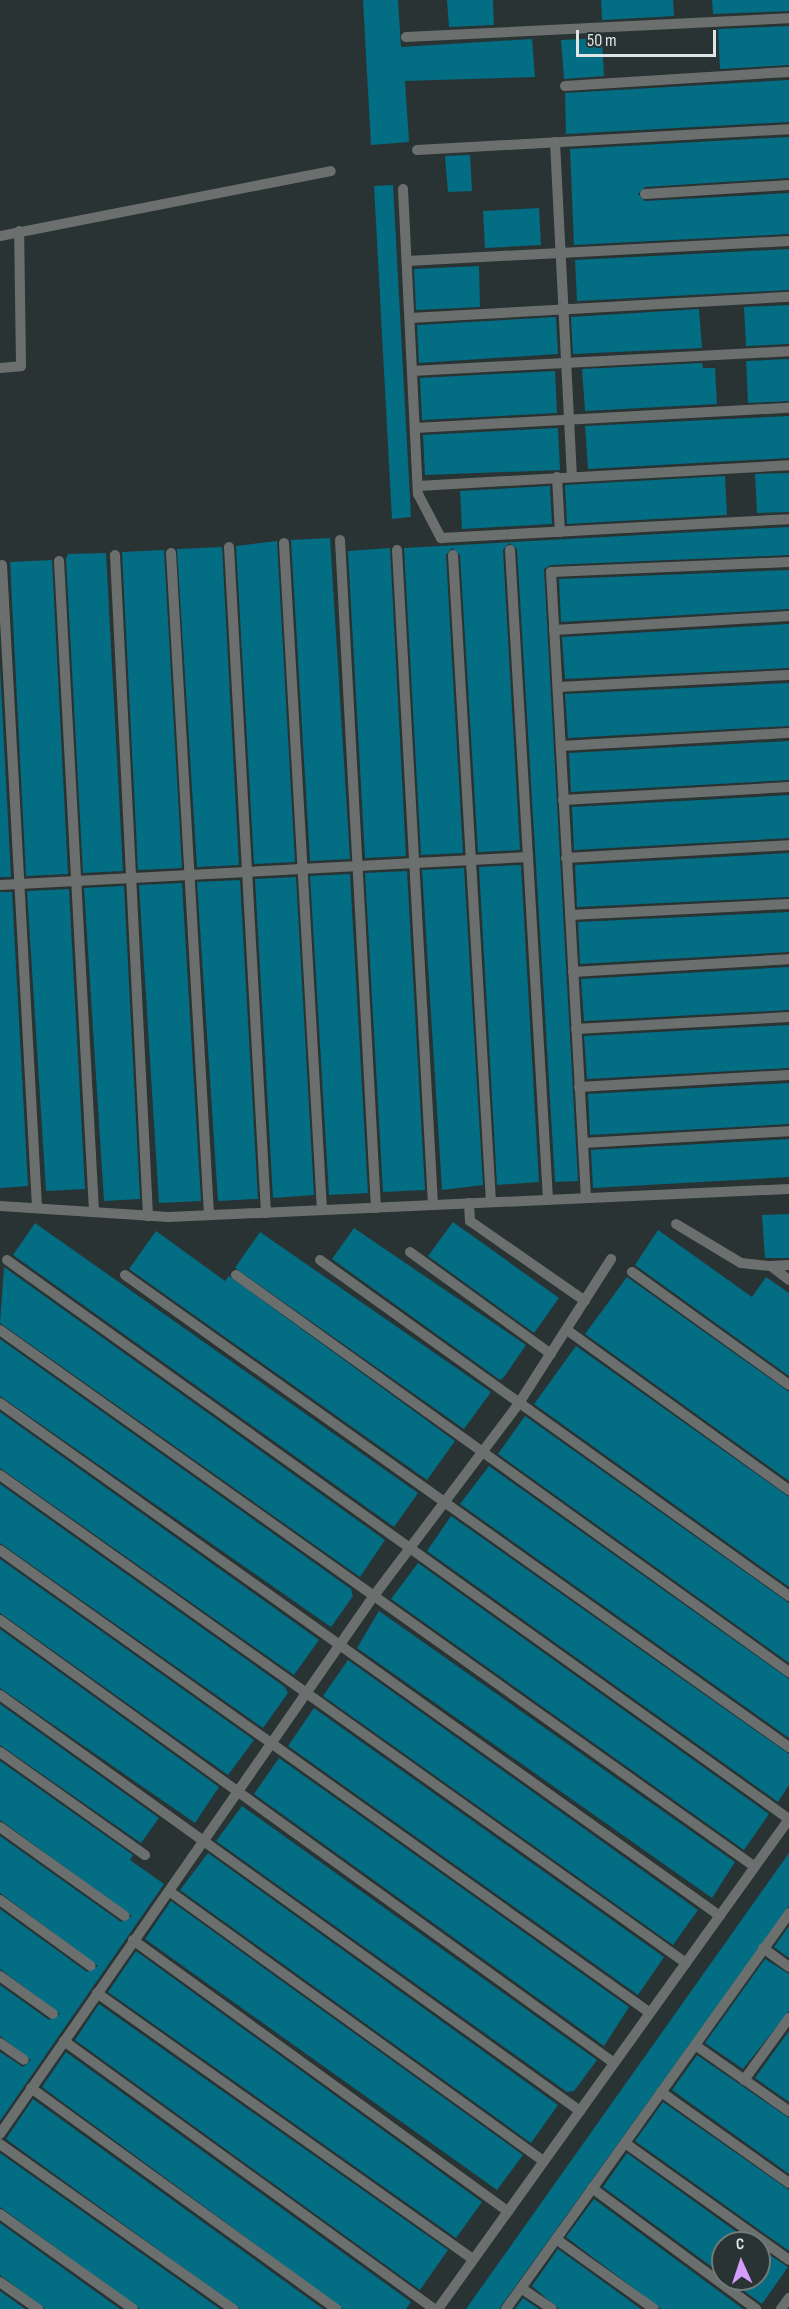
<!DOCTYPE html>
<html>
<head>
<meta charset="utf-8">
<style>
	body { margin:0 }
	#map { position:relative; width:789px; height:2309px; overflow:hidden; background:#293333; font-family:"Sofia Sans Condensed",sans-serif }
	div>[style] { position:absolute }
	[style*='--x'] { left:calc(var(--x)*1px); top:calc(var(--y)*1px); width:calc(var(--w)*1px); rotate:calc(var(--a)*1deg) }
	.building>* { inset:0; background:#026d83 }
	.lane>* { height:10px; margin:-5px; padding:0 5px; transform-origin:5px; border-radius:5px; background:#6b706e }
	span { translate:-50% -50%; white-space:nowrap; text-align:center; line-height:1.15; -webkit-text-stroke:6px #293333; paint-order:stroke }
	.north { position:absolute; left:711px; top:2231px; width:60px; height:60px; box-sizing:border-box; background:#293333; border:2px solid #727a7a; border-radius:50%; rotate:357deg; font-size:16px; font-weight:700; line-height:24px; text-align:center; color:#dfe5e5 }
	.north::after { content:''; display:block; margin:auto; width:21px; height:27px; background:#d49cfb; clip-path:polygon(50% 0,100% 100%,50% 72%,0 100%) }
	.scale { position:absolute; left:576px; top:30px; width:140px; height:27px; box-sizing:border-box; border:3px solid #dfe5e5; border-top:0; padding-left:8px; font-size:18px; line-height:21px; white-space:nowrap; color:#dfe5e5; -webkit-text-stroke:4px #293333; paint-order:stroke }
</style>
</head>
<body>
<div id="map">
	<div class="building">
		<i style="clip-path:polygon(363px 0,398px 0,401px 47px,532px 39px,535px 77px,405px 81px,409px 142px,371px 145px)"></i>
		<i style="clip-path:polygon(447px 0,493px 0,494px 25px,449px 27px)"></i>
		<i style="clip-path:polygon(601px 0,673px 0,674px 16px,602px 20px)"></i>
		<i style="clip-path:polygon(712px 0,789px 0,789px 11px,713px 14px)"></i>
		<i style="clip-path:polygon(789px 26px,789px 65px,720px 69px,718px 29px)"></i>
		<i style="clip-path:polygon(602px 38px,604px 76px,564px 79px,561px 40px)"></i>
		<i style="clip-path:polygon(789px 80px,789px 122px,566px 134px,565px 93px)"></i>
		<i style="clip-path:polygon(789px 137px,789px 178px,645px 187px,638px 194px,645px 201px,789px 193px,789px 234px,574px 245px,570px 149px)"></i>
		<i style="clip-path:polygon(470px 155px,472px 191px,448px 192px,445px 156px)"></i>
		<i style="clip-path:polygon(393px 185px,411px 517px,392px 519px,374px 186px)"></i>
		<i style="clip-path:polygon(539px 208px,541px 245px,485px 248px,483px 211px)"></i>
		<i style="clip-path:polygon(789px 249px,789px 290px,577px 301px,575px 260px)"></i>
		<i style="clip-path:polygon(479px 266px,480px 307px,416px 310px,414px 269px)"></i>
		<i style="clip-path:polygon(789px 305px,789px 344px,746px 346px,744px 307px)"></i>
		<i style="clip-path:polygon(699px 309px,702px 348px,573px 354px,571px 317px)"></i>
		<i style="clip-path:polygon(556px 317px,558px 354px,419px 363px,417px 325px)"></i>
		<i style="clip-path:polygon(789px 359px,789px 401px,748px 403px,746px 361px)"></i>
		<i style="clip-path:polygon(702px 363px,703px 368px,715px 368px,717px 404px,585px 411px,582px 369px)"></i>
		<i style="clip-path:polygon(555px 371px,557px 413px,422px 420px,420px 378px)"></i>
		<i style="clip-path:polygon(789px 416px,789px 458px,588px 469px,585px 426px)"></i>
		<i style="clip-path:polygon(558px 428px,560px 470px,425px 475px,423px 435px)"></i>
		<i style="clip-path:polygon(789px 473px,789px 512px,757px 513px,755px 474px)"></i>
		<i style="clip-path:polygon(725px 476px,727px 515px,567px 524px,565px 485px)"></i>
		<i style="clip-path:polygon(550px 486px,552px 524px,462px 529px,460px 491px)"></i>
		<i style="clip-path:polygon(789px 527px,789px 555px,551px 565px,544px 569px,578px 1181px,555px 1182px,517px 549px,509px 543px,503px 550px,520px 850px,478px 852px,460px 555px,452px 548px,446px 555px,463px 853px,421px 855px,404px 548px)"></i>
		<i style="clip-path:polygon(330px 538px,350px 859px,310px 861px,291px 540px)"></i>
		<i style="clip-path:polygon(277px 541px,295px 862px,254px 864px,236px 546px)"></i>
		<i style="clip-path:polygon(222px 547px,239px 865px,197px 867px,177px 549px)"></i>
		<i style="clip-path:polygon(390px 548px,406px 856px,365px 858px,348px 551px)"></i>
		<i style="clip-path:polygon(164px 550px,182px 868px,138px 870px,122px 552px)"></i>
		<i style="clip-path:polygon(106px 553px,123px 871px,83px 873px,66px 559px,68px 554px)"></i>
		<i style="clip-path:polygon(52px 560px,68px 874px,26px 876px,10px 562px)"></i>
		<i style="clip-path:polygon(789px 570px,789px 609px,561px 622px,559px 579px)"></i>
		<i style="clip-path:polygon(789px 624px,789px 668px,565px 679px,562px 637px)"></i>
		<i style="clip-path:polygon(0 667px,11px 877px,0 877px)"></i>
		<i style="clip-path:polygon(789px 683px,789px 726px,568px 738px,565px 694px)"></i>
		<i style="clip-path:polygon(789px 741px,789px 780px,571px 792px,569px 753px)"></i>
		<i style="clip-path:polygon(789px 795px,789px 838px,574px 850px,572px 807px)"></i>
		<i style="clip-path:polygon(789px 853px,789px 897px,577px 907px,575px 865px)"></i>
		<i style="clip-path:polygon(521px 865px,539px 1182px,497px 1185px,479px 867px)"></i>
		<i style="clip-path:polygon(464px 868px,483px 1185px,442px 1190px,422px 870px)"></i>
		<i style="clip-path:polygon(407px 871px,425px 1190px,383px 1192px,365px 873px)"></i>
		<i style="clip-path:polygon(350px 874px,368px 1193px,329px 1195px,310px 876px)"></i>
		<i style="clip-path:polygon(296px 877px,314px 1195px,273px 1198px,255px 879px)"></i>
		<i style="clip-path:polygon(240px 880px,258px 1199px,218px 1201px,197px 882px)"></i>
		<i style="clip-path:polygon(182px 883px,201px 1201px,159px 1203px,139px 885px)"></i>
		<i style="clip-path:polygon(124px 886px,140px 1199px,104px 1201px,84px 888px)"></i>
		<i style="clip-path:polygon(69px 889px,85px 1189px,46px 1191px,27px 891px)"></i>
		<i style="clip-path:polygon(0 892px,12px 892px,28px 1186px,0 1188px)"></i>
		<i style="clip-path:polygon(789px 912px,789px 952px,580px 964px,578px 922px)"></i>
		<i style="clip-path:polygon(789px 967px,789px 1010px,584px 1021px,581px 979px)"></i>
		<i style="clip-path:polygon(789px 1025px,789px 1068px,587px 1079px,584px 1036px)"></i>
		<i style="clip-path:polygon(789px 1083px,789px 1124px,590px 1135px,588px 1094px)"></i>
		<i style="clip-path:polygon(789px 1139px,789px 1177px,593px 1188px,591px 1150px)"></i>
		<i style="clip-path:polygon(789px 1214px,789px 1258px,765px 1258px,762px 1215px)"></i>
		<i style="clip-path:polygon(453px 1222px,559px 1298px,534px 1333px,428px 1256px)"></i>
		<i style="clip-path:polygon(35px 1223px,418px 1493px,394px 1527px,13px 1255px)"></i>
		<i style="clip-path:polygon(354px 1228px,526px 1345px,504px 1377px,500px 1380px,332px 1259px)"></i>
		<i style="clip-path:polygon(658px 1230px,752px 1297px,766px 1277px,789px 1293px,789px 1376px,635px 1265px)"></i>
		<i style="clip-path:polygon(156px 1231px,225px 1281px,229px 1276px,455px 1441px,427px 1480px,129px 1269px)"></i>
		<i style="clip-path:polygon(260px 1232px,491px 1392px,464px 1429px,235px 1268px)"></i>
		<i style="clip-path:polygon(4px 1267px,385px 1540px,360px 1577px,0 1323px)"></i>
		<i style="clip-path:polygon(627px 1277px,789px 1392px,789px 1481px,585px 1334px)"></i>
		<i style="clip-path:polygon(0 1339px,351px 1589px,353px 1596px,331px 1627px,0 1396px)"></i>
		<i style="clip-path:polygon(576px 1346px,789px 1497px,789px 1587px,534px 1404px)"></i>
		<i style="clip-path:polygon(0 1412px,319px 1640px,294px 1675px,0 1468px)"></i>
		<i style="clip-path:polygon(525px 1416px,789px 1603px,789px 1663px,498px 1454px)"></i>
		<i style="clip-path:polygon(489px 1466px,789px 1679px,789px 1738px,460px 1504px)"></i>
		<i style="clip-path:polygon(0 1484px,285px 1687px,288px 1693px,263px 1728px,0 1543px)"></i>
		<i style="clip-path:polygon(451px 1516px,789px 1754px,789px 1785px,778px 1802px,427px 1551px)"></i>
		<i style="clip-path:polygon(0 1559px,254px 1740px,228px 1775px,0 1613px)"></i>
		<i style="clip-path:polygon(418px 1563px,769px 1814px,744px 1850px,391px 1599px)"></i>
		<i style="clip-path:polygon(379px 1611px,735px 1862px,712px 1898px,357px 1648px)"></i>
		<i style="clip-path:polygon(0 1629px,219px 1787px,195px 1823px,0 1688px)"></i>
		<i style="clip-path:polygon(348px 1660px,698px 1910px,673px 1945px,323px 1696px)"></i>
		<i style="clip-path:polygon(0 1704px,159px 1818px,141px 1843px,0 1745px)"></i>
		<i style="clip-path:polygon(314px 1708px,664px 1957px,638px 1995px,288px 1746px)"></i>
		<i style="clip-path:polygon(279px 1758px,629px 2007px,604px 2046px,254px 1794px)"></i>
		<i style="clip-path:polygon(0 1761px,133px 1855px,130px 1860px,164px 1884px,0 2121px,0 2052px,23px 2067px,31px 2060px,0 2036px,0 1985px,49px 2020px,60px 2014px,0 1969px,0 1909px,87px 1972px,98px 1966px,0 1893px,0 1836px,121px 1922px,132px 1916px,0 1820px)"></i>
		<i style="clip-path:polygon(242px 1806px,597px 2060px,574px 2091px,567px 2092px,216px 1841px)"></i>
		<i style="clip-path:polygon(208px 1853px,558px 2105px,531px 2143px,180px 1890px)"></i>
		<i style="clip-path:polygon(789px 1853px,789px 1906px,499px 2309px,466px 2309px)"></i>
		<i style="clip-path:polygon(171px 1901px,523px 2155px,497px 2190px,145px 1939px)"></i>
		<i style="clip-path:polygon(789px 1926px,789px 1958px,774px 1947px)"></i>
		<i style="clip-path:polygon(136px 1951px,482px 2202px,456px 2238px,108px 1992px)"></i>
		<i style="clip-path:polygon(765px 1959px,789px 1974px,789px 2011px,743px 2069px,705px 2043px)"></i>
		<i style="clip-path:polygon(99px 2004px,448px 2250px,420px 2290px,75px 2040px)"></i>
		<i style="clip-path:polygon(789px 2031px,789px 2102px,755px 2078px)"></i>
		<i style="clip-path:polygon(66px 2052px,411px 2302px,406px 2309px,343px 2309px,42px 2087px)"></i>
		<i style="clip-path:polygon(697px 2055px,789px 2118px,789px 2174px,672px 2090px)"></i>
		<i style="clip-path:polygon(33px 2099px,323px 2309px,240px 2309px,6px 2139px)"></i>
		<i style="clip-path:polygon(663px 2102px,789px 2190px,789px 2251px,635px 2141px)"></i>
		<i style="clip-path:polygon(0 2153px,220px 2309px,140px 2309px,0 2207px)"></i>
		<i style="clip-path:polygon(627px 2153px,752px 2243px,723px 2243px,723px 2275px,603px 2187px)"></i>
		<i style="clip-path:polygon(594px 2199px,743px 2309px,661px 2309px,566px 2237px)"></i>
		<i style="clip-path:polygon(0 2223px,120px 2309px,45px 2309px,0 2275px)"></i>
		<i style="clip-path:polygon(759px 2248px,788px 2267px,762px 2304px,728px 2279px,759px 2279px)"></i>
		<i style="clip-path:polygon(558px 2249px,641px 2309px,559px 2309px,532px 2286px)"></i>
		<i style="clip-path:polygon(0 2291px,25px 2309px,0 2309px)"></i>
		<i style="clip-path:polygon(523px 2298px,539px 2309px,515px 2309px)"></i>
	</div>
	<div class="lane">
		<i style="--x:406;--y:37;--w:383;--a:-2.8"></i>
		<i style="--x:565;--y:86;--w:224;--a:-3.6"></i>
		<i style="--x:555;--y:142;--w:335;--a:87.1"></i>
		<i style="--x:417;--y:150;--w:373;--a:-3.2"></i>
		<i style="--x:403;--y:189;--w:305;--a:87.2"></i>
		<i style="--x:418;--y:494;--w:50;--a:62.4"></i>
		<i style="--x:441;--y:538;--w:349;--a:-3.1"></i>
		<i style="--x:645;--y:194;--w:144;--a:-3.6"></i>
		<i style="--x:0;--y:236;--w:337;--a:-11.1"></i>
		<i style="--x:407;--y:261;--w:383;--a:-3"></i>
		<i style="--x:410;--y:318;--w:380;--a:-3.2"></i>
		<i style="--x:0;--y:368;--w:21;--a:-5"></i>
		<i style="--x:21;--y:366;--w:135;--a:-90.8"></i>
		<i style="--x:412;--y:371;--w:378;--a:-3"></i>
		<i style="--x:415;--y:428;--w:375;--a:-3.1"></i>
		<i style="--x:557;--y:477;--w:55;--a:86.9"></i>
		<i style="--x:418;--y:486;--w:372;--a:-3.2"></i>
		<i style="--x:340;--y:540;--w:669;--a:86.92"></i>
		<i style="--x:284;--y:543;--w:668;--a:86.74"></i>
		<i style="--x:229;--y:547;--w:667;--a:86.82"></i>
		<i style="--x:397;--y:550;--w:656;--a:86.85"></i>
		<i style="--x:510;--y:550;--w:651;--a:86.65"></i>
		<i style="--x:171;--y:553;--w:663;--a:86.71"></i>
		<i style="--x:115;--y:555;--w:662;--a:87.14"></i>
		<i style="--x:453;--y:555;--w:648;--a:86.64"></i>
		<i style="--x:59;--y:561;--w:652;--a:86.92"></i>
		<i style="--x:2;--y:565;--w:644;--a:86.88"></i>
		<i style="--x:554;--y:630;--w:235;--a:-3.4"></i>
		<i style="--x:558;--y:687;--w:231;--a:-3"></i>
		<i style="--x:561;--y:746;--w:228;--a:-3.3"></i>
		<i style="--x:563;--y:800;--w:226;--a:-3.3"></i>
		<i style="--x:566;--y:858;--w:223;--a:-3.3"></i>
		<i style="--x:0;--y:885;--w:529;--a:-3.04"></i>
		<i style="--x:570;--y:915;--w:219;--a:-2.9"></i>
		<i style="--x:573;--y:972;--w:216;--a:-3.4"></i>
		<i style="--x:576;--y:1029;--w:213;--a:-3.2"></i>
		<i style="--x:579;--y:1087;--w:210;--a:-3.3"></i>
		<i style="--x:583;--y:1143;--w:206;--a:-3.3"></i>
		<i style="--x:586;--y:1198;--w:627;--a:-93.2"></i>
		<i style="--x:551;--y:572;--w:238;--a:-2.4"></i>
		<i style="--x:469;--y:1203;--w:18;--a:87"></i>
		<i style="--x:470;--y:1221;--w:140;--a:34.8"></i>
		<i style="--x:0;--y:1206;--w:169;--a:3.7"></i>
		<i style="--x:169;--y:1217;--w:621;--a:-2.59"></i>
		<i style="--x:676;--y:1224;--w:76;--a:31"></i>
		<i style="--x:741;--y:1263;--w:30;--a:6"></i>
		<i style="--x:410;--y:1252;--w:174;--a:35.9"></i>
		<i style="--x:7;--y:1260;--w:961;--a:35.56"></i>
		<i style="--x:320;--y:1260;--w:577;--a:35.62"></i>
		<i style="--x:789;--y:1265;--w:18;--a:177"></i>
		<i style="--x:771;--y:1266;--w:23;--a:38"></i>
		<i style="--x:632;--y:1272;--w:193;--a:35.7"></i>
		<i style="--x:125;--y:1275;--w:815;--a:35.41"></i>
		<i style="--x:236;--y:1275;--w:681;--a:35.67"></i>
		<i style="--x:0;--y:1330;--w:926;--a:35.42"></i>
		<i style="--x:567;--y:1330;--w:274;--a:35.8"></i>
		<i style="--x:0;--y:1403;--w:884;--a:35.47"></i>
		<i style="--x:0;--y:1475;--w:842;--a:35.43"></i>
		<i style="--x:0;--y:1550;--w:798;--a:35.46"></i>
		<i style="--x:0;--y:1620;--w:757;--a:35.81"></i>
		<i style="--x:0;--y:1695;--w:714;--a:35.65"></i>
		<i style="--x:0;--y:1752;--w:178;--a:35.4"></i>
		<i style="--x:0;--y:1827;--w:153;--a:35.5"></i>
		<i style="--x:169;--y:1891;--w:462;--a:35.8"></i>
		<i style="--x:0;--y:1900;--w:112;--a:36"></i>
		<i style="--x:133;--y:1940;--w:463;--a:35.9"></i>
		<i style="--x:763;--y:1948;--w:32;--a:36"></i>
		<i style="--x:0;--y:1976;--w:65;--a:35.6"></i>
		<i style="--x:97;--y:1993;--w:461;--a:35.3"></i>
		<i style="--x:64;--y:2041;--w:457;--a:35.9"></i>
		<i style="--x:0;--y:2043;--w:29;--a:35"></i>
		<i style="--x:695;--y:2045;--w:115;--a:35.1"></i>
		<i style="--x:744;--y:2080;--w:77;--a:-54"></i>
		<i style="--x:31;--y:2088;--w:377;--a:35.9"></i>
		<i style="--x:661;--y:2092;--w:157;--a:35.4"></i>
		<i style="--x:0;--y:2134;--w:654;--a:-55.22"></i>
		<i style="--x:373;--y:1597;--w:243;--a:-53"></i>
		<i style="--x:519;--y:1403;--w:171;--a:-57.4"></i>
		<i style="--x:625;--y:2143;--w:201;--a:35.5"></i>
		<i style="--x:0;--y:2144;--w:286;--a:35.3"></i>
		<i style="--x:592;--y:2188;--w:204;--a:36.4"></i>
		<i style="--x:0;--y:2214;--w:163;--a:35.5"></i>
		<i style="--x:556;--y:2239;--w:120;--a:35.5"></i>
		<i style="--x:0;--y:2282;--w:47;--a:35.4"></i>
		<i style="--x:521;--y:2288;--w:37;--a:34"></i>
		<i style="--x:438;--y:2309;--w:603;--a:-54.38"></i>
		<i style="--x:506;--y:2309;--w:487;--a:-54.4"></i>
		<i style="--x:781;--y:2309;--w:14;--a:-54"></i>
	</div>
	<div class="north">С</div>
	<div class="scale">50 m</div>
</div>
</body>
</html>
